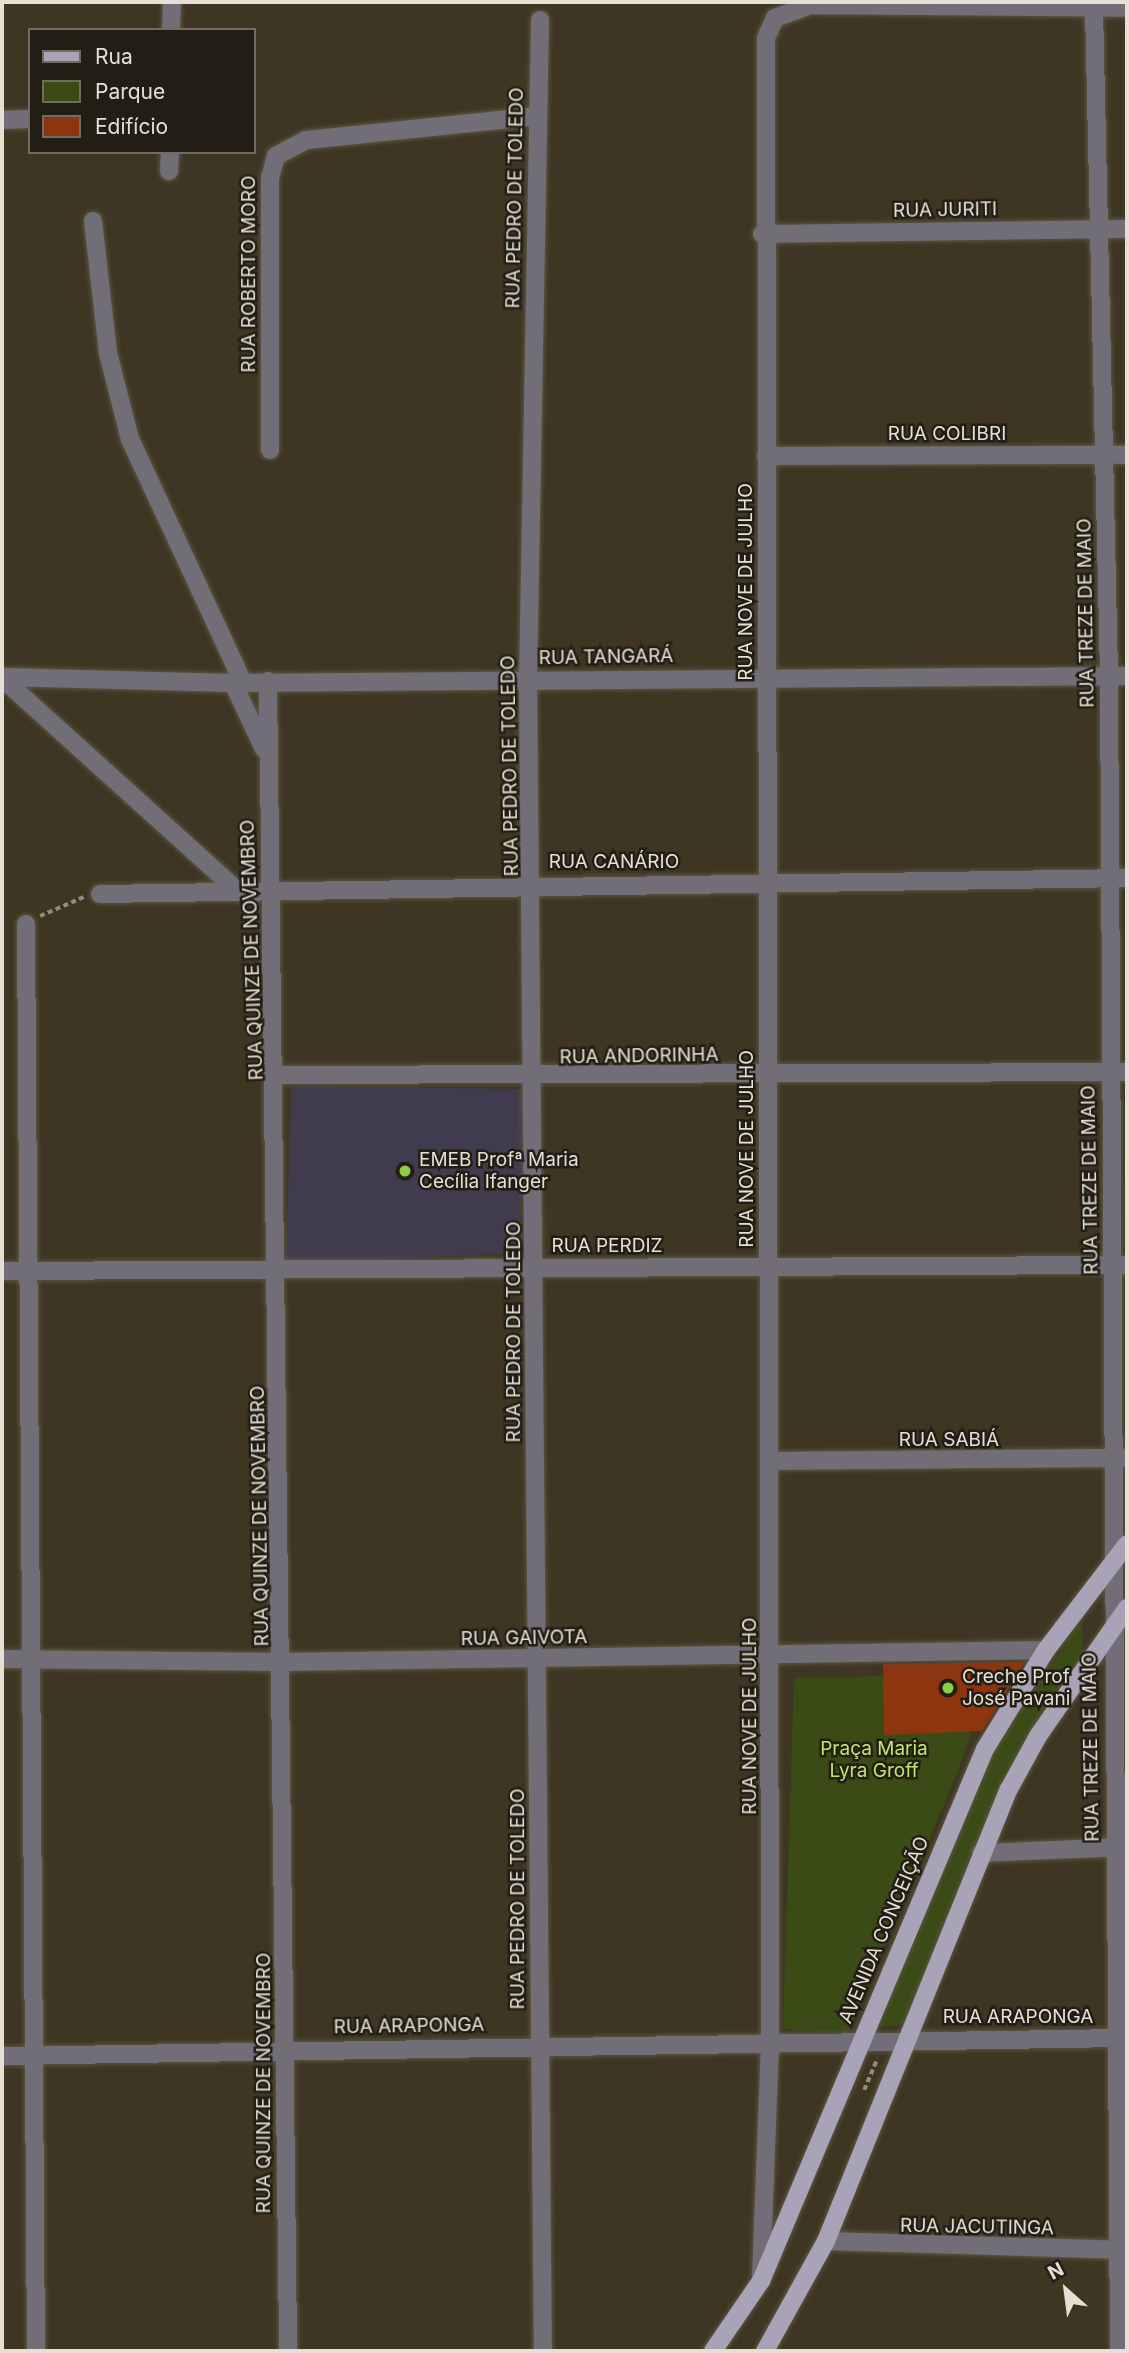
<!DOCTYPE html>
<html>
<head>
<meta charset="utf-8">
<style>
	body { margin:0 }
	#map { position:relative; width:1129px; height:2353px; overflow:hidden; background:#3e3622; font-family:Inter,sans-serif }
	div>[style] { position:absolute }
	[style*='--x'] { left:calc(var(--x)*1px); top:calc(var(--y)*1px); width:calc(var(--w)*1px); rotate:calc(var(--a)*1deg) }
	.education>* { inset:0; background:#403c4d }
	.green>* { inset:0; background:#3b4b15 }
	.building>* { inset:0; background:#8d350e }
	.path>* { height:3.5px; margin-top:-1.75px; transform-origin:0; background:repeating-linear-gradient(90deg,#948d7d 0 5px,transparent 0 8.5px) }
	.roads { filter:drop-shadow(0 0 2px #5c5542) drop-shadow(0 0 2px #5c5542) }
	.minor>* { height:18px; margin:-9px; padding:0 9px; transform-origin:9px; border-radius:9px; background:#716e77 }
	.major>* { height:18px; margin:-9px; padding:0 9px; transform-origin:9px; border-radius:9px; background:#a9a3b7 }
	.dots>* { width:19px; height:19px; translate:-50% -50%; box-sizing:border-box; border:4px solid #221e15; border-radius:50% }
	span { translate:-50% -50%; white-space:nowrap; text-align:center; line-height:1.15; -webkit-text-stroke:5px #221e15; paint-order:stroke }
	.street-label { font-size:19px; color:#e5e0d4 }
	.poi-label { font-size:19px; color:#e5e0d4 }
	.left { translate:0 -50%; text-align:left }
	.park-label { font-size:19px; color:#c0e669 }
	.frame { position:absolute; inset:0; border:4px solid #e5e0d4; pointer-events:none }
	.legend { position:absolute; left:28px; top:28px; width:228px; height:126px; box-sizing:border-box; background:#221e15; border:2px solid #706c61; margin:0; padding:9px 12px; list-style:none; font-size:21px; color:#e5e0d4 }
	.legend li { display:flex; align-items:center; gap:14px; height:35px }
	.legend b { width:35px; border:2px solid #706c61 }
	.north { position:absolute; left:1031px; top:2255px; width:70px; height:70px; -webkit-text-stroke:5px #221e15; paint-order:stroke; rotate:332deg; font-size:19px; font-weight:700; line-height:28px; text-align:center; color:#e5e0d4 }
	.north::after { content:''; display:block; margin:auto; width:24px; height:32px; background:#e5e0d4; clip-path:polygon(50% 0,100% 100%,50% 72%,0 100%) }
</style>
</head>
<body>
<div id="map">
	<div class="education">
		<i style="clip-path:polygon(291px 1086px,525px 1089px,519px 1253px,286px 1263px)"></i>
	</div>
	<div class="green">
		<i style="clip-path:polygon(1126px 1086px,1127px 1248px,1122px 1248px)"></i>
		<i style="clip-path:polygon(1082px 1619px,1083px 1654px,1004px 1777px,905px 2024px,879px 2027px,982px 1770px)"></i>
		<i style="clip-path:polygon(991px 1674px,957px 1774px,847px 2034px,783px 2029px,794px 1678px)"></i>
	</div>
	<div class="building">
		<i style="clip-path:polygon(1025px 1662px,982px 1731px,884px 1735px,883px 1664px)"></i>
	</div>
	<div class="path">
		<i style="--x:40;--y:916;--w:48;--a:-23.4"></i>
		<i style="--x:864;--y:2090;--w:34;--a:-67"></i>
	</div>
	<div class="roads">
		<div class="minor">
			<i style="--x:1094;--y:8;--w:668;--a:88.71"></i>
			<i style="--x:1109;--y:676;--w:1675;--a:89.66"></i>
			<i style="--x:540;--y:20;--w:659;--a:91.04"></i>
			<i style="--x:528;--y:679;--w:1672;--a:89.49"></i>
			<i style="--x:171;--y:30;--w:28;--a:-88"></i>
			<i style="--x:2;--y:120;--w:28;--a:-2"></i>
			<i style="--x:169;--y:171;--w:19;--a:-87"></i>
			<i style="--x:93;--y:221;--w:133;--a:83.5"></i>
			<i style="--x:108;--y:353;--w:89;--a:75.7"></i>
			<i style="--x:130;--y:439;--w:268;--a:65.1"></i>
			<i style="--x:762;--y:234;--w:365;--a:-0.8"></i>
			<i style="--x:270;--y:450;--w:272;--a:-90"></i>
			<i style="--x:270;--y:178;--w:23;--a:-75"></i>
			<i style="--x:276;--y:156;--w:34;--a:-28"></i>
			<i style="--x:306;--y:140;--w:232;--a:-5.9"></i>
			<i style="--x:766;--y:456;--w:361;--a:-0.2"></i>
			<i style="--x:2;--y:677;--w:231;--a:1.5"></i>
			<i style="--x:233;--y:683;--w:894;--a:-0.45"></i>
			<i style="--x:2;--y:678;--w:316;--a:42.1"></i>
			<i style="--x:268;--y:681;--w:1670;--a:89.31"></i>
			<i style="--x:233;--y:683;--w:73;--a:64.8"></i>
			<i style="--x:100;--y:894;--w:1027;--a:-0.89"></i>
			<i style="--x:26;--y:924;--w:1427;--a:89.6"></i>
			<i style="--x:277;--y:1075;--w:850;--a:-0.2"></i>
			<i style="--x:2;--y:1271;--w:1125;--a:-0.31"></i>
			<i style="--x:771;--y:1461;--w:356;--a:-0.5"></i>
			<i style="--x:2;--y:1659;--w:281;--a:0.6"></i>
			<i style="--x:283;--y:1662;--w:763;--a:-0.9"></i>
			<i style="--x:981;--y:1853;--w:146;--a:-2.4"></i>
			<i style="--x:2;--y:2056;--w:1125;--a:-0.92"></i>
			<i style="--x:826;--y:2241;--w:301;--a:1.7"></i>
			<i style="--x:761;--y:2278;--w:232;--a:-87.8"></i>
			<i style="--x:770;--y:2046;--w:2008;--a:-90.11"></i>
			<i style="--x:766;--y:38;--w:22;--a:-66"></i>
			<i style="--x:775;--y:18;--w:37;--a:-20"></i>
			<i style="--x:810;--y:5;--w:317;--a:0.5"></i>
		</div>
		<div class="major">
			<i style="--x:713;--y:2351;--w:85;--a:-55.6"></i>
			<i style="--x:761;--y:2281;--w:577;--a:-67.17"></i>
			<i style="--x:985;--y:1749;--w:116;--a:-58.4"></i>
			<i style="--x:1046;--y:1650;--w:133;--a:-52.6"></i>
			<i style="--x:765;--y:2351;--w:126;--a:-61"></i>
			<i style="--x:826;--y:2241;--w:488;--a:-68"></i>
			<i style="--x:1009;--y:1789;--w:60;--a:-61.3"></i>
			<i style="--x:1038;--y:1736;--w:156;--a:-55.2"></i>
		</div>
	</div>
	<div class="dots">
		<i style="left:405px;top:1171px;background:#8ece43"></i>
		<i style="left:948px;top:1688px;background:#8ece43"></i>
	</div>
	<div class="street-label">
		<span style="left:515px;top:198px;rotate:-89deg">RUA PEDRO DE TOLEDO</span>
		<span style="left:945px;top:210px;rotate:-1deg">RUA JURITI</span>
		<span style="left:249px;top:274px;rotate:-90deg">RUA ROBERTO MORO</span>
		<span style="left:947px;top:434px">RUA COLIBRI</span>
		<span style="left:746px;top:582px;rotate:-90deg">RUA NOVE DE JULHO</span>
		<span style="left:1086px;top:613px;rotate:-91deg">RUA TREZE DE MAIO</span>
		<span style="left:606px;top:657px;rotate:-1deg">RUA TANGARÁ</span>
		<span style="left:510px;top:766px;rotate:-91deg">RUA PEDRO DE TOLEDO</span>
		<span style="left:614px;top:862px">RUA CANÁRIO</span>
		<span style="left:252px;top:950px;rotate:-92deg">RUA QUINZE DE NOVEMBRO</span>
		<span style="left:639px;top:1056px;rotate:-1deg">RUA ANDORINHA</span>
		<span style="left:747px;top:1149px;rotate:-90deg">RUA NOVE DE JULHO</span>
		<span style="left:1090px;top:1180px;rotate:-91deg">RUA TREZE DE MAIO</span>
		<span style="left:607px;top:1246px">RUA PERDIZ</span>
		<span style="left:514px;top:1332px;rotate:-90deg">RUA PEDRO DE TOLEDO</span>
		<span style="left:949px;top:1440px">RUA SABIÁ</span>
		<span style="left:260px;top:1516px;rotate:-91deg">RUA QUINZE DE NOVEMBRO</span>
		<span style="left:524px;top:1638px;rotate:-1deg">RUA GAIVOTA</span>
		<span style="left:750px;top:1716px;rotate:-90deg">RUA NOVE DE JULHO</span>
		<span style="left:1091px;top:1747px;rotate:-91deg">RUA TREZE DE MAIO</span>
		<span style="left:518px;top:1899px;rotate:-90deg">RUA PEDRO DE TOLEDO</span>
		<span style="left:884px;top:1930px;rotate:-67deg">AVENIDA CONCEIÇÃO</span>
		<span style="left:1018px;top:2017px">RUA ARAPONGA</span>
		<span style="left:409px;top:2026px;rotate:-1deg">RUA ARAPONGA</span>
		<span style="left:264px;top:2083px;rotate:-90deg">RUA QUINZE DE NOVEMBRO</span>
		<span style="left:977px;top:2227px;rotate:1deg">RUA JACUTINGA</span>
	</div>
	<div class="poi-label">
		<span class="left" style="left:419px;top:1171px">EMEB Profª Maria<br>Cecília Ifanger</span>
		<span class="left" style="left:962px;top:1688px">Creche Prof<br>José Pavani</span>
	</div>
	<div class="park-label">
		<span style="left:874px;top:1760px">Praça Maria<br>Lyra Groff</span>
	</div>
	<div class="frame"></div>
	<ul class="legend">
	<li><b style="height:9px;background:#a9a3b7"></b>Rua</li>
	<li><b style="height:19px;background:#3b4b15"></b>Parque</li>
	<li><b style="height:19px;background:#8d350e"></b>Edifício</li>
	</ul>
	<div class="north">N</div>
</div>
</body>
</html>
